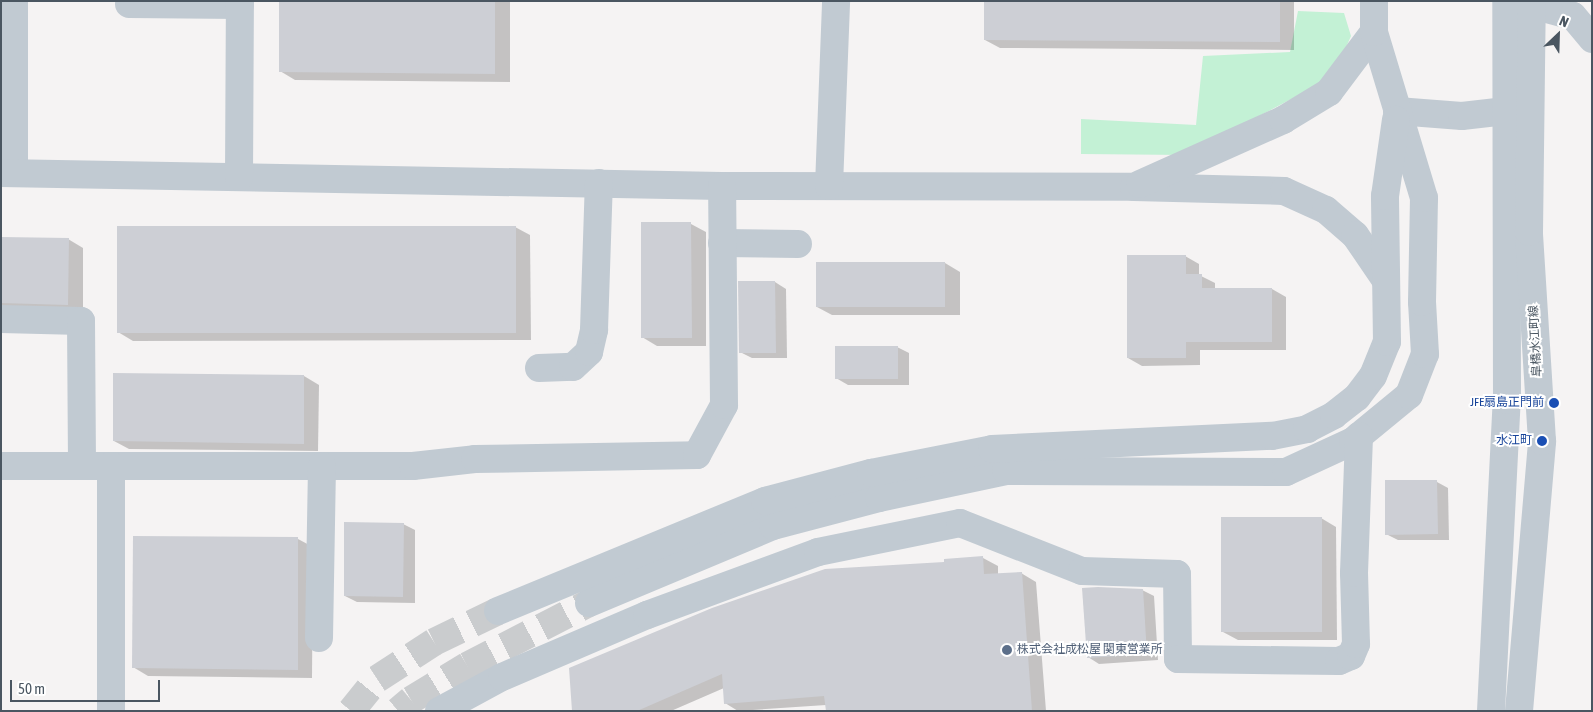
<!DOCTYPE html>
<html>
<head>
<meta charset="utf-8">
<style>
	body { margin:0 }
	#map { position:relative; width:1593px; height:712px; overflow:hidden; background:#f5f3f3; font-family:"Asap Condensed","Noto Sans JP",sans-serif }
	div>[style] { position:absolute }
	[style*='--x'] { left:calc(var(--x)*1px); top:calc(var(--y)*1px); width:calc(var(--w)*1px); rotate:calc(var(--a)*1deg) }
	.green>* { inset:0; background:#c3f1d5 }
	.shadow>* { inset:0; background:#0003 }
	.building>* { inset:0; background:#cdcfd5 }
	.minor-tunnel>* { height:28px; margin-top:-14px; transform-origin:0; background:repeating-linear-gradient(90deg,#caccce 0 28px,transparent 0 42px) }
	.minor>* { height:28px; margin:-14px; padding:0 14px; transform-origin:14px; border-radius:14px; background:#c1cad2 }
	.dots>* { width:14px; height:14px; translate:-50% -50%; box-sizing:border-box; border:2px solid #fff; border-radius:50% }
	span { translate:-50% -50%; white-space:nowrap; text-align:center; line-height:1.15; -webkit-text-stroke:4px #fff; paint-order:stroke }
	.street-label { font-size:12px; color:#4a5661 }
	.transit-label { font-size:12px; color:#164399 }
	.right { translate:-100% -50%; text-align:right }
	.service-label { font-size:12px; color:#4e5e75 }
	.left { translate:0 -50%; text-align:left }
	.frame { position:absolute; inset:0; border:2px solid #4a5661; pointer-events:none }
	.north { position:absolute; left:1533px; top:10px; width:50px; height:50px; -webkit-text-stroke:4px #fff; paint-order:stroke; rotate:24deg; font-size:14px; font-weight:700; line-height:20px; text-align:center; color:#4a5661 }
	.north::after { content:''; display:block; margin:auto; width:18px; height:22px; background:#4a5661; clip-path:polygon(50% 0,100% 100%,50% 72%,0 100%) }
	.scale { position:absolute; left:10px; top:680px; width:150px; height:22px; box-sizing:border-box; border:2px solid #4a5661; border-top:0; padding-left:6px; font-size:15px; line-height:18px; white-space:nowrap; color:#4a5661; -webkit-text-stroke:4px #fff; paint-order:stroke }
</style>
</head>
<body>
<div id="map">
	<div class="green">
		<i style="clip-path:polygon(1298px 11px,1344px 13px,1351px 36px,1333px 77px,1185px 155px,1081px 154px,1081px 119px,1196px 125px,1203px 56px,1290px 52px)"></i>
	</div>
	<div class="shadow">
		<i style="clip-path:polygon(280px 1px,510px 1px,510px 82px,295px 80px,280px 71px)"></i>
		<i style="clip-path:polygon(985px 1px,1294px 1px,1294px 50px,1000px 48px,985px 40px)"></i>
		<i style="clip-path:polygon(691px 224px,706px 232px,706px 346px,657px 346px,642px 337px)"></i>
		<i style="clip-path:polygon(515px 227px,530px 235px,531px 340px,133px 341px,118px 332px)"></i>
		<i style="clip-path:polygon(1px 239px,68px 239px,83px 248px,83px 313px,1px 312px)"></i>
		<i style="clip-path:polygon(1185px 256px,1199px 264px,1199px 275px,1215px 283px,1215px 289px,1272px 289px,1286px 297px,1286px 350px,1200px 350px,1200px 365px,1142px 366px,1128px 358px)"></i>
		<i style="clip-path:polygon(945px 263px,960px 272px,960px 315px,832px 315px,817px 307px)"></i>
		<i style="clip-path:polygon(775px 282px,786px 289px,787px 358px,752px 358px,740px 352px)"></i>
		<i style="clip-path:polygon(897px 347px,909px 353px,909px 385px,848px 385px,836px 378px)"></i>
		<i style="clip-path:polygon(115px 374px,304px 376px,319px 385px,318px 451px,129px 449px,114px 441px)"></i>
		<i style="clip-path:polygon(1437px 482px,1448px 488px,1449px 540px,1398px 540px,1386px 534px)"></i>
		<i style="clip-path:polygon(1321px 518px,1336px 527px,1337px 640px,1238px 640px,1223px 632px)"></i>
		<i style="clip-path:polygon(403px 524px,415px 530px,415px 603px,357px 602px,345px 596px)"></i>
		<i style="clip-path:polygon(298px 539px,313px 547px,312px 678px,148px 676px,133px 667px)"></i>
		<i style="clip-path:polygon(983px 558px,998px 566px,998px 575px,1021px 573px,1036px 582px,1046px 711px,827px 711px,826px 705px,738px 711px,725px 703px,724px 688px,671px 711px,574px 711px,945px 564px)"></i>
		<i style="clip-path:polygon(1142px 590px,1154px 596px,1158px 660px,1099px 664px,1088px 657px)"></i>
	</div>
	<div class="building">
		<i style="clip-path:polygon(279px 1px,495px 1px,495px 74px,279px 72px)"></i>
		<i style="clip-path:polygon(984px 1px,1280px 1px,1280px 42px,984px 40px)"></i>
		<i style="clip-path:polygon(641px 222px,691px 222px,692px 338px,641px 338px)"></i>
		<i style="clip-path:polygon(117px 226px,516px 226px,516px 333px,117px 333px)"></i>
		<i style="clip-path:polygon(1px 237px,69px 238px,68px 305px,1px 303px)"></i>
		<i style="clip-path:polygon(1127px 255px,1186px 255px,1186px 274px,1202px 274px,1202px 288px,1272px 288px,1272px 342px,1186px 342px,1186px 358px,1127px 358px)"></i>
		<i style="clip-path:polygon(816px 262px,945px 262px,945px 307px,816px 307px)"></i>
		<i style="clip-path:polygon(738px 281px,775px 281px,776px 353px,739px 353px)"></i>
		<i style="clip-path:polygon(835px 346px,898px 346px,898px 379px,835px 379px)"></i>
		<i style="clip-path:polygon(113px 373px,304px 375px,304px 444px,113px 441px)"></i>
		<i style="clip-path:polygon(1385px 480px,1437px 480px,1438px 534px,1385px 535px)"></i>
		<i style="clip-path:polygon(1221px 517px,1322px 517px,1322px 632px,1221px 632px)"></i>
		<i style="clip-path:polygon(344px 522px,404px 523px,403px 597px,344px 596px)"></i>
		<i style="clip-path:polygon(133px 536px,298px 537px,298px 670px,132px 668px)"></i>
		<i style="clip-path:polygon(983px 556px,984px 574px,1022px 572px,1032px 711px,826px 711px,824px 696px,724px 704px,722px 674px,637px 711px,572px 711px,569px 668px,712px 608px,825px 569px,944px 562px,944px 559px)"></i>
		<i style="clip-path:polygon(1098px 587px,1143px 589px,1147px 654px,1087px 658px,1082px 588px)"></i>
	</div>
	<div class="minor-tunnel">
		<i style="--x:351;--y:711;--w:41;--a:-50.9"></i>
		<i style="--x:377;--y:679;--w:68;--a:-33"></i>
		<i style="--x:434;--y:642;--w:71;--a:-25.8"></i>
		<i style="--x:398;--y:711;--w:17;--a:-40"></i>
		<i style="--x:411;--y:700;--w:66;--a:-31.3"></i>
		<i style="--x:467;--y:666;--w:137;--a:-27.3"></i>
	</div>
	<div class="minor">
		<i style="--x:14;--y:1;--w:172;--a:90"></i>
		<i style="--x:129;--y:4;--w:111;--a:0.5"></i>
		<i style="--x:1532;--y:5;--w:42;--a:15"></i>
		<i style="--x:1573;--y:16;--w:30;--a:50"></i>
		<i style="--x:1397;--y:111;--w:65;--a:4.4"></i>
		<i style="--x:1462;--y:116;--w:44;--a:-6.5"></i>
		<i style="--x:1506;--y:111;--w:17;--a:7"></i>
		<i style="--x:1;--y:173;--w:721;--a:1.03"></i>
		<i style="--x:722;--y:186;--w:412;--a:0.1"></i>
		<i style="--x:1134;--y:187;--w:150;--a:1.5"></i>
		<i style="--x:1284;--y:191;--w:46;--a:24.3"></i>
		<i style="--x:1326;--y:210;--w:38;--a:41"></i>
		<i style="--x:1355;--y:235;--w:53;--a:55.7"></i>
		<i style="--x:239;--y:177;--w:176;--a:-89.7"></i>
		<i style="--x:1140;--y:184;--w:157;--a:-24.1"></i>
		<i style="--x:1283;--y:120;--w:54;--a:-31.3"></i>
		<i style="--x:1329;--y:92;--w:75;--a:-53.1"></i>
		<i style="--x:829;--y:186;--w:185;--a:-87.8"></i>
		<i style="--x:722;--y:243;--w:76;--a:0.8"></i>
		<i style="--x:1;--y:319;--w:80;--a:1.4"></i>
		<i style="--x:81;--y:321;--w:144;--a:89.6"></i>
		<i style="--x:539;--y:368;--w:34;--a:-2"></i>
		<i style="--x:573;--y:367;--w:22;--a:-43"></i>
		<i style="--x:589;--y:352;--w:23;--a:-77"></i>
		<i style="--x:594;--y:330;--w:147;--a:-88.1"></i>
		<i style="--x:1;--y:466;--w:412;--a:0"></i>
		<i style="--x:413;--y:466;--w:62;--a:-6.4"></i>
		<i style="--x:475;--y:459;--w:222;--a:-1"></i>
		<i style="--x:697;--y:455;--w:57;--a:-61.6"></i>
		<i style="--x:724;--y:405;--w:219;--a:-90.5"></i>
		<i style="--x:589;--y:603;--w:199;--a:-22.7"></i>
		<i style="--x:773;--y:526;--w:110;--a:-14.8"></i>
		<i style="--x:879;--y:498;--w:130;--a:-12"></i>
		<i style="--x:1006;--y:471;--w:280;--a:0.2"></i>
		<i style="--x:1286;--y:472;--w:74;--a:-24.8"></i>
		<i style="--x:1353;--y:441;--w:72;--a:-39.4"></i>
		<i style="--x:1409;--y:395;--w:44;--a:-68.7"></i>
		<i style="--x:1425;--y:354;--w:52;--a:-93.3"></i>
		<i style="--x:1422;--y:302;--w:104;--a:-88.9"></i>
		<i style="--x:1424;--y:198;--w:173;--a:-106.8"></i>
		<i style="--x:1374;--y:32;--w:31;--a:-90"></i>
		<i style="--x:498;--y:611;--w:289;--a:-22.4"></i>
		<i style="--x:765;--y:501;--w:110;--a:-14.8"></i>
		<i style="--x:871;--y:473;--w:123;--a:-11.2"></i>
		<i style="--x:992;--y:449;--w:280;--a:-2.7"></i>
		<i style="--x:1272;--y:436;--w:36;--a:-11"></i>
		<i style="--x:1307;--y:429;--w:30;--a:-27"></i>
		<i style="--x:1334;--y:415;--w:29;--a:-38"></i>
		<i style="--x:1357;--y:397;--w:26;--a:-53"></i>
		<i style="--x:1373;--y:376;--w:37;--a:-68"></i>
		<i style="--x:1387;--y:342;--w:146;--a:-90.8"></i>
		<i style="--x:1385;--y:196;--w:77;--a:-81.8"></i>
		<i style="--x:319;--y:638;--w:172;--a:-89"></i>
		<i style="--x:111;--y:711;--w:245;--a:-90"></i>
		<i style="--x:439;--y:711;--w:72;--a:-28.4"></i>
		<i style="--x:502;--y:677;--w:158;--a:-23.2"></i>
		<i style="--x:647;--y:615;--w:182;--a:-20.2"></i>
		<i style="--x:818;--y:552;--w:145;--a:-11.5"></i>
		<i style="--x:960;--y:523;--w:131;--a:21.5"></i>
		<i style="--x:1082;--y:571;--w:95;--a:1.8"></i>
		<i style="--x:1177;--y:574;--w:85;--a:89.3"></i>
		<i style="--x:1178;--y:659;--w:161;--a:0.7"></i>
		<i style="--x:1339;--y:661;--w:13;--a:-23"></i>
		<i style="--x:1351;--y:656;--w:13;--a:-67"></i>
		<i style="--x:1356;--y:644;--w:71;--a:-91.6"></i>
		<i style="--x:1354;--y:573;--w:137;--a:-87.9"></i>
		<i style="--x:1491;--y:711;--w:311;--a:-87.1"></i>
		<i style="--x:1507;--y:400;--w:399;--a:-90.1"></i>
		<i style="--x:1519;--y:711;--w:271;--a:-85.1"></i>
		<i style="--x:1542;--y:441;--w:209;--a:-93.6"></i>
		<i style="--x:1529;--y:232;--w:231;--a:-89.3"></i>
	</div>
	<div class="dots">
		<i style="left:1554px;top:403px;background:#1a4fb4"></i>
		<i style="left:1542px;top:441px;background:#1a4fb4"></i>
		<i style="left:1007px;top:650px;background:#5c6f8a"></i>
	</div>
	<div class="street-label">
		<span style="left:1536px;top:341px;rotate:-93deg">皐橋水江町線</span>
	</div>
	<div class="transit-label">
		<span class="right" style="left:1544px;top:403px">JFE扇島正門前</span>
		<span class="right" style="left:1532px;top:441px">水江町</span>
	</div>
	<div class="service-label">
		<span class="left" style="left:1017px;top:650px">株式会社成松屋 関東営業所</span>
	</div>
	<div class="frame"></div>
	<div class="north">N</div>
	<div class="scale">50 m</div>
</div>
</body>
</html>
